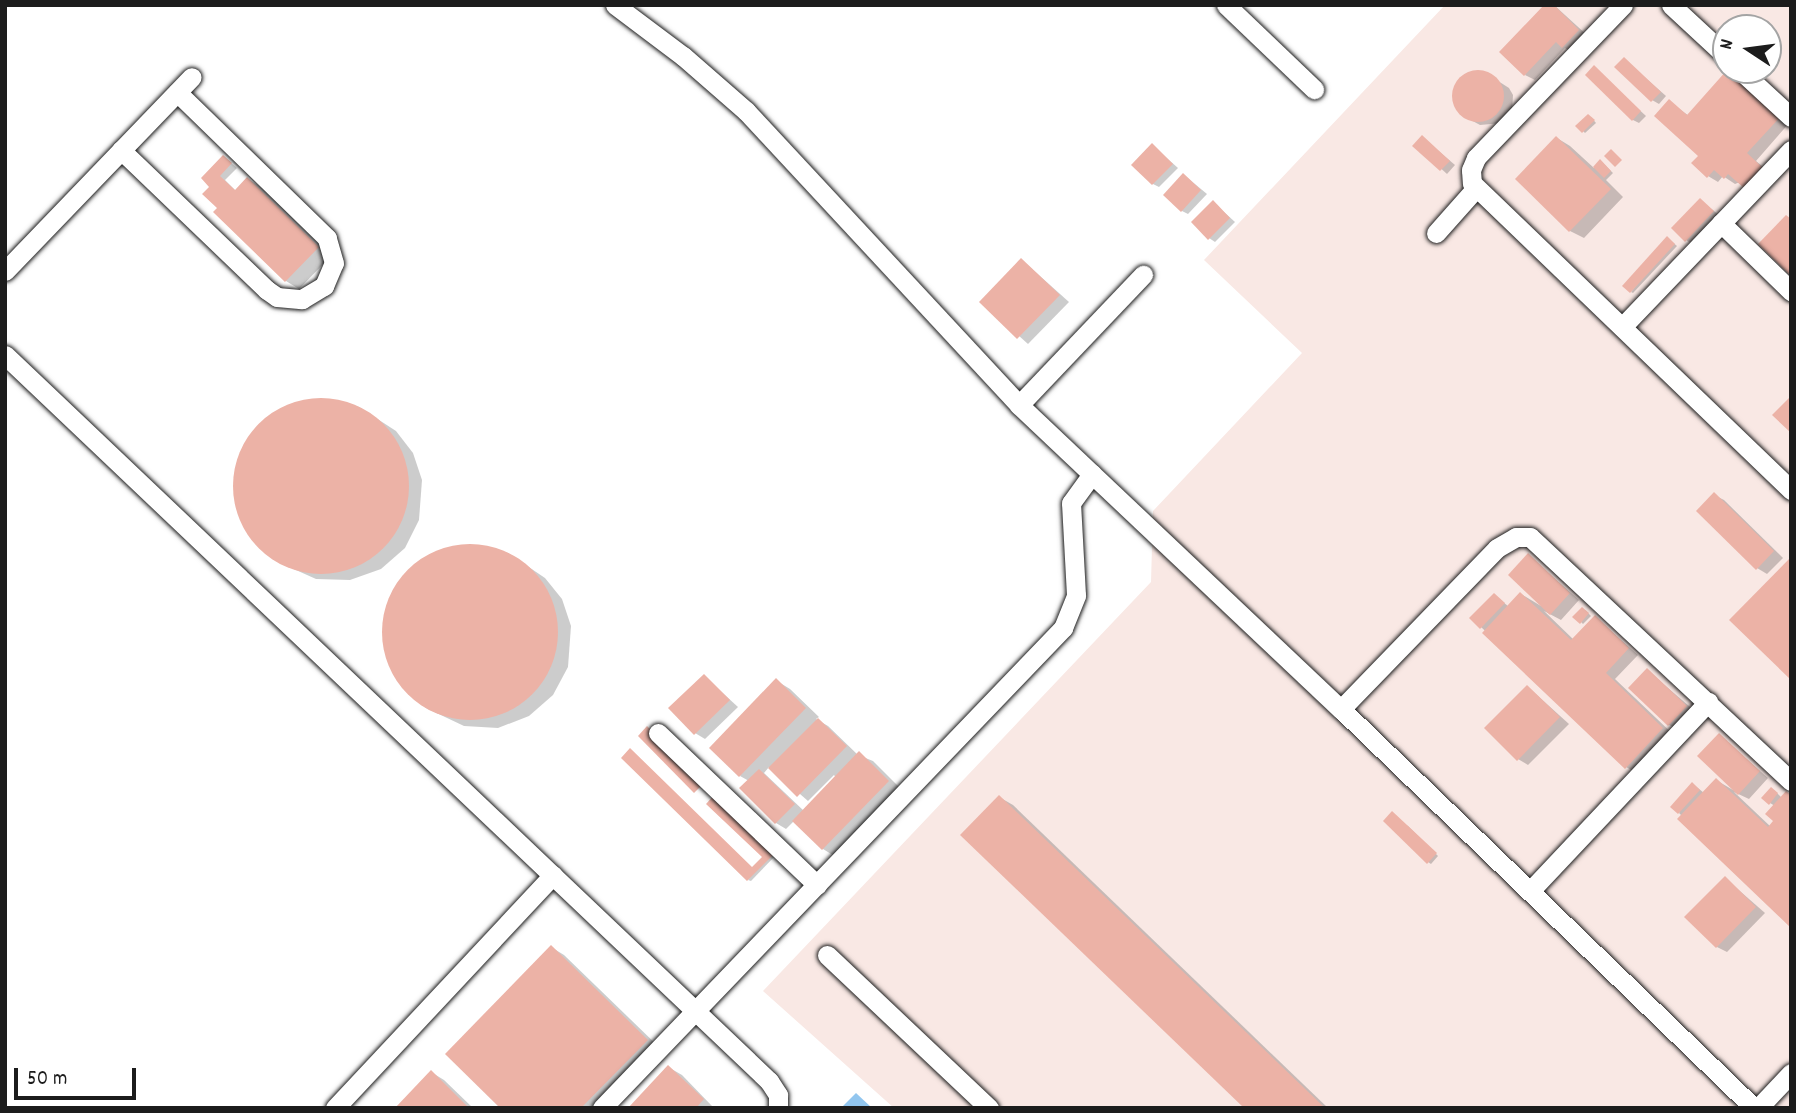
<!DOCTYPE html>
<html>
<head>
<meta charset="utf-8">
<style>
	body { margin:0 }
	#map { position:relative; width:1796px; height:1113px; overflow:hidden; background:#fff; font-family:Dekko,sans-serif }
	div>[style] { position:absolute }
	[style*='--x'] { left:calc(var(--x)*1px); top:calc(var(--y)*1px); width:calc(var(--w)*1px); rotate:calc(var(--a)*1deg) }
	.built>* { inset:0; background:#f9e8e4 }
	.water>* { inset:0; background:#92c6ef }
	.shadow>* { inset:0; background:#0003 }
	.building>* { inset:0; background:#ecb2a6 }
	.round { border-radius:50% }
	.roads { filter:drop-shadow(0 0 2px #1c1c1c) drop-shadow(0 0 2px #1c1c1c) }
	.minor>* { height:19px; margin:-9.5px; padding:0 9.5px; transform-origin:9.5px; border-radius:9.5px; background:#fff }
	span { translate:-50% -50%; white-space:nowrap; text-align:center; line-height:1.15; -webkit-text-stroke:5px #fff; paint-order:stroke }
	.frame { position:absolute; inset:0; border:7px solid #1c1c1c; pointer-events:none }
	.north { position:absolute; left:1712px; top:14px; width:70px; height:70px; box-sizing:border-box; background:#fff; border:2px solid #a4a4a4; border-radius:50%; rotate:283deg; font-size:19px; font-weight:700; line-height:28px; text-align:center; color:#1c1c1c }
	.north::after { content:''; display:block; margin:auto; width:24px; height:32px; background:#1c1c1c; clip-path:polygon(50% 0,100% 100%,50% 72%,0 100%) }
	.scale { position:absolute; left:14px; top:1068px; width:122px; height:32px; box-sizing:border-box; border:4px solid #1c1c1c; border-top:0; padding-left:9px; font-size:21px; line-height:24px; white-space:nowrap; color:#1c1c1c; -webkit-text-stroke:5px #fff; paint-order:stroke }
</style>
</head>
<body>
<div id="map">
	<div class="built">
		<i style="clip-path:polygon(evenodd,1445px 5px,1791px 5px,1791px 1108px,894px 1108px,763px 991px,1151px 582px,1153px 511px,1302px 353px,1204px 260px,1445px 5px,1726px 28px,1768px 28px,1768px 70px,1726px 70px,1726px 28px)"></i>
	</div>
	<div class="water">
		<i style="clip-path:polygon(856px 1093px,872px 1108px,841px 1108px)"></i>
	</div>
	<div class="shadow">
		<i style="clip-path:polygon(1554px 5px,1588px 36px,1573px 53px,1565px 48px,1535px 80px,1525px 75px)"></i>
		<i style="clip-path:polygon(1624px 59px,1666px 96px,1659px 104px,1652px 100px)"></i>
		<i style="clip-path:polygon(1594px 68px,1646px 116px,1639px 123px,1633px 120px)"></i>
		<i style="clip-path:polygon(1730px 70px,1790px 122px,1756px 161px,1768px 171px,1735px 184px,1723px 176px,1718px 182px,1708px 176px,1700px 155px,1670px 102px,1689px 116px)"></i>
		<i style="clip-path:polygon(1484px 72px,1509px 88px,1513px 95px,1512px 112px,1502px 123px,1480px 125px,1469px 119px,1455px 102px,1456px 86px,1468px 74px)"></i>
		<i style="clip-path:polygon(1591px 117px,1596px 123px,1585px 133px,1583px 131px)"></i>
		<i style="clip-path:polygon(1422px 137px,1455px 165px,1447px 174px,1415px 145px)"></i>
		<i style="clip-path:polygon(1557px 138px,1570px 146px,1594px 168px,1600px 162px,1603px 163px,1613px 173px,1606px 180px,1623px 197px,1584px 238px,1570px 231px)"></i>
		<i style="clip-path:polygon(1152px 145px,1178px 168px,1159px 187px,1153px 184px)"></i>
		<i style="clip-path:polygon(224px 157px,237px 168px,225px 180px,236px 191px,248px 179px,261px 187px,331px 256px,299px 289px,286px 281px,220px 208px,212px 187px)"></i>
		<i style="clip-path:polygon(1184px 175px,1207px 194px,1188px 214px,1182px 211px)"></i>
		<i style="clip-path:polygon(1700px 200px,1719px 215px,1692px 244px,1686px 240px)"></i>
		<i style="clip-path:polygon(1213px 202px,1235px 222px,1215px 242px,1209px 238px)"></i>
		<i style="clip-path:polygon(1670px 240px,1677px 246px,1633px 293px,1631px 292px)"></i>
		<i style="clip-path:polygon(1022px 260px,1069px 302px,1028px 344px,981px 302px)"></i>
		<i style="clip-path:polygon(317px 399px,344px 402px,359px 407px,396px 431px,413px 453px,422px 480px,419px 520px,405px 548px,381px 569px,350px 580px,316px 579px,278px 562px,253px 539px,238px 510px,235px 478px,243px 448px,266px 419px,290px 405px)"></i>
		<i style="clip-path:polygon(1714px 495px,1724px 500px,1783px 558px,1767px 574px,1757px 568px)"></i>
		<i style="clip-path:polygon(466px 545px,492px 548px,508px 553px,545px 578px,562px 599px,571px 626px,568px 667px,553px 695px,529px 716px,498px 728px,464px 726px,426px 708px,401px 686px,386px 656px,383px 625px,391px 595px,414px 565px,439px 551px)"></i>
		<i style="clip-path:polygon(1528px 555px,1579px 600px,1561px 620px,1544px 611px,1574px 640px,1595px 617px,1638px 655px,1615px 679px,1676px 737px,1640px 775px,1626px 767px,1481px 627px,1495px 595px,1509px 607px,1521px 594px,1541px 606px)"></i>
		<i style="clip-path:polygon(1585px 610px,1591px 616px,1583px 624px,1581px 622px)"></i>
		<i style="clip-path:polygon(1647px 670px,1696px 712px,1679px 730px,1669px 725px)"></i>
		<i style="clip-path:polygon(704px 676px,738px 707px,705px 739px,695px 733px)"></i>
		<i style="clip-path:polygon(evenodd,777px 681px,790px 689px,819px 717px,816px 719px,828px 726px,858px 755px,873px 761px,902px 790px,836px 857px,823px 849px,794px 821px,786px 829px,776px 823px,749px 781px,740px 776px,777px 681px,769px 767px,808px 801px,834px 775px,836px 778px,804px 811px,764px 773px,769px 767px)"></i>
		<i style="clip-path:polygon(1528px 687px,1569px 724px,1528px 765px,1518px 759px)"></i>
		<i style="clip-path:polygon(1719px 735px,1768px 778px,1749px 799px,1734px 792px,1771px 827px,1776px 821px,1775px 806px,1770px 803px,1774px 790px,1782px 798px,1791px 925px,1679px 813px,1693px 784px,1704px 793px,1716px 780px,1733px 790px)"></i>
		<i style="clip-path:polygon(999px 797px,1013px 805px,1328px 1108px,1247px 1108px)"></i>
		<i style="clip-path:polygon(1407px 825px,1438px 856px,1431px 864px,1428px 862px)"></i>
		<i style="clip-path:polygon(777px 854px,751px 881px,748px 880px,764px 857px)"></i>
		<i style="clip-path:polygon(1725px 878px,1765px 913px,1727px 952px,1717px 947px)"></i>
		<i style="clip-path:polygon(551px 947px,564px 955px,660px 1048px,602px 1108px,502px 1108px)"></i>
		<i style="clip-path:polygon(668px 1067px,682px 1075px,712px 1106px,631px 1108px)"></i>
		<i style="clip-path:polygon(431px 1072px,444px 1080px,473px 1108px,397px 1108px)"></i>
	</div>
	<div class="building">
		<i style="clip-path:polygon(1544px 5px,1554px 5px,1579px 30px,1562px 48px,1556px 42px,1524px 76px,1499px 52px)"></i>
		<i style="clip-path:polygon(1624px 57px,1661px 92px,1651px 102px,1614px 67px)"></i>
		<i style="clip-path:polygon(1594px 65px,1641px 111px,1632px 121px,1585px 75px)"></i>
		<i style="clip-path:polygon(1727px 70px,1732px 70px,1782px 115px,1747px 153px,1762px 167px,1744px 188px,1728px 174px,1724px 179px,1714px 170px,1707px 178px,1691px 163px,1698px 156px,1654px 116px,1669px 99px,1687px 115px)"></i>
		<i class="round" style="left:1452px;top:70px;width:52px;height:52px"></i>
		<i style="clip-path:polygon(1588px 114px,1595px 120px,1582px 133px,1575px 126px)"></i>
		<i style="clip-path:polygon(1422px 135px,1450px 161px,1440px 171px,1412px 146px)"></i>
		<i style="clip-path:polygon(1556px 136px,1611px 189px,1569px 232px,1515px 179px)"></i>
		<i style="clip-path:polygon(1152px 143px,1173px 164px,1152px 185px,1131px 165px)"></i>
		<i style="clip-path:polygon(1611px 149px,1622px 160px,1615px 167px,1604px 156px)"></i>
		<i style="clip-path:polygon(223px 155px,232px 163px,220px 176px,235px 190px,247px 177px,319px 247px,285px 282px,213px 212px,217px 208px,202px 194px,209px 187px,201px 178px)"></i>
		<i style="clip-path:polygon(1600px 159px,1611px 171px,1604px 178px,1593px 167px)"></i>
		<i style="clip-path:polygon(1183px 173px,1201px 190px,1181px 212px,1163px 195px)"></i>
		<i style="clip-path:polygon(1700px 198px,1714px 211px,1685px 242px,1671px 228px)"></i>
		<i style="clip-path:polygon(1213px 200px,1230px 218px,1208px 240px,1191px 222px)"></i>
		<i style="clip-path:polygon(1786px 215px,1791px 219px,1791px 276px,1758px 244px)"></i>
		<i style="clip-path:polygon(1667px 236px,1675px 244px,1630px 293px,1622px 286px)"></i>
		<i style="clip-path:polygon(1021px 258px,1060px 295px,1017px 339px,979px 302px)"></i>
		<i style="clip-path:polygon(1791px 396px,1791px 433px,1772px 415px)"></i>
		<i class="round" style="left:233px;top:398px;width:176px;height:176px"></i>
		<i style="clip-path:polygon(1714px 492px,1774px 551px,1756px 570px,1696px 511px)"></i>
		<i class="round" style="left:382px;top:544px;width:176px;height:176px"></i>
		<i style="clip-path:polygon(1528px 553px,1570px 593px,1550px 615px,1508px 575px)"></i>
		<i style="clip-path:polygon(1791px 557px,1791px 680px,1729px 620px)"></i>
		<i style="clip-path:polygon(1520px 592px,1571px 640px,1595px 615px,1629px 648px,1606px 673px,1663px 728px,1625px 769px,1482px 633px)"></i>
		<i style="clip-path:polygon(1494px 593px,1505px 603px,1480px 629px,1469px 618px)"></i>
		<i style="clip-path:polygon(1582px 607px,1589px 613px,1580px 624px,1572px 617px)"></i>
		<i style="clip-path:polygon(1647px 668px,1687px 706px,1668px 726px,1628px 688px)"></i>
		<i style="clip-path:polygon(704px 674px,730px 700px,694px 735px,668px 708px)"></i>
		<i style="clip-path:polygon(776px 678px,806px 708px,739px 777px,709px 748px)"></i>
		<i style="clip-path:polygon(1527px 685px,1560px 717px,1517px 761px,1484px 728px)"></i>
		<i style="clip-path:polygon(818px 718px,847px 746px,797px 797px,768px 768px)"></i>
		<i style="clip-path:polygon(647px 726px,704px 783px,694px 793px,638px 736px)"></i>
		<i style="clip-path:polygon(1719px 733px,1760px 771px,1738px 795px,1697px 756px)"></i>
		<i style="clip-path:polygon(630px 748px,752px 867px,762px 857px,706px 804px,716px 793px,776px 852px,747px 881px,621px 758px)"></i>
		<i style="clip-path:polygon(859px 751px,889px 781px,822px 850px,792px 821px)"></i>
		<i style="clip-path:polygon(759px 769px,795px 804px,775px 824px,739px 788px)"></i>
		<i style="clip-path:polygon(1716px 778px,1768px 827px,1773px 821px,1765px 814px,1786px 791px,1791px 795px,1791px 928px,1677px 819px)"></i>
		<i style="clip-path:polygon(1692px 782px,1700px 790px,1678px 814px,1670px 807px)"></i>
		<i style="clip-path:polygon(1771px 787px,1778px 793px,1769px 805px,1761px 798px)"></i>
		<i style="clip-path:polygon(999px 795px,1325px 1108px,1244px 1108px,960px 835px)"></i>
		<i style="clip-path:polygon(1392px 811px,1437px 853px,1427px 864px,1383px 821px)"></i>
		<i style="clip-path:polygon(1725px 876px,1756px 907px,1716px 948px,1684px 917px)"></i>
		<i style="clip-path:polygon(551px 945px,648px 1040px,581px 1108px,500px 1108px,445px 1054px)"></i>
		<i style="clip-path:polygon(668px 1065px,704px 1099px,696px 1108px,628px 1108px)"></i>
		<i style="clip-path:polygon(431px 1070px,469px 1108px,395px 1108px)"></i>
	</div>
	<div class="roads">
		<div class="minor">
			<i style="--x:615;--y:5;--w:85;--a:36.9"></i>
			<i style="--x:683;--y:56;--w:84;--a:41.1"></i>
			<i style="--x:746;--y:111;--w:401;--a:47.1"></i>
			<i style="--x:1019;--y:405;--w:443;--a:43.4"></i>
			<i style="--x:1341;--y:709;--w:574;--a:44.01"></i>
			<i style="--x:1226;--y:5;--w:122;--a:43.7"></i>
			<i style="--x:1623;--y:5;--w:212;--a:133.9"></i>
			<i style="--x:1476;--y:158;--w:13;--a:113"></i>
			<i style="--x:1471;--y:170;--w:13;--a:86"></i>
			<i style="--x:1472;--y:183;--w:443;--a:43.9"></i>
			<i style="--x:1671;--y:5;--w:75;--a:42.8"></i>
			<i style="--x:1740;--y:70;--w:69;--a:42.7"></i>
			<i style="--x:121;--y:150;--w:202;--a:43.8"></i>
			<i style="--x:267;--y:290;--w:12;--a:35"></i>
			<i style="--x:277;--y:297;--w:25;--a:5"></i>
			<i style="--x:302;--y:299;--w:26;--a:-31"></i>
			<i style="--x:324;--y:286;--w:25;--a:-67"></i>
			<i style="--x:334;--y:263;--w:26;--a:-106"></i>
			<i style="--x:327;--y:238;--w:209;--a:-135.8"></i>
			<i style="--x:1721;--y:223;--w:98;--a:44.2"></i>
			<i style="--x:1436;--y:233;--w:59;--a:-48.4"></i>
			<i style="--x:5;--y:271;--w:269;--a:-46.1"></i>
			<i style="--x:1622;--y:327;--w:245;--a:-46.3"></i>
			<i style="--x:5;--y:355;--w:1054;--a:43.54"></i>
			<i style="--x:769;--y:1081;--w:17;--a:57"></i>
			<i style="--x:778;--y:1095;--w:13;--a:90"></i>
			<i style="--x:1019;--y:405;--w:180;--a:-46.4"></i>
			<i style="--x:1341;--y:709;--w:224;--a:-45.9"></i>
			<i style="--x:1497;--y:548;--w:22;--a:-30"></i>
			<i style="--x:1516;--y:537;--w:14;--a:0"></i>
			<i style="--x:1530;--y:537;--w:357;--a:43.1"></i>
			<i style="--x:658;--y:733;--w:220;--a:43.7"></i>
			<i style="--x:1530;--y:891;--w:260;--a:-46.7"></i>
			<i style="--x:827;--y:955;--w:223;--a:43.4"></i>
			<i style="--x:335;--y:1108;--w:319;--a:-46.9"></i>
			<i style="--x:602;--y:1108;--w:666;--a:-46.16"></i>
			<i style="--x:1063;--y:628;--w:35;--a:-68"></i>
			<i style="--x:1076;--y:595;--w:92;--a:-93.1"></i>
			<i style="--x:1071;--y:503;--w:36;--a:-54"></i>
			<i style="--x:1758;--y:1108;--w:48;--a:-46.7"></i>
		</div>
	</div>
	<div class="frame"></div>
	<div class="north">N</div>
	<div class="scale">50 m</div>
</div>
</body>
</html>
